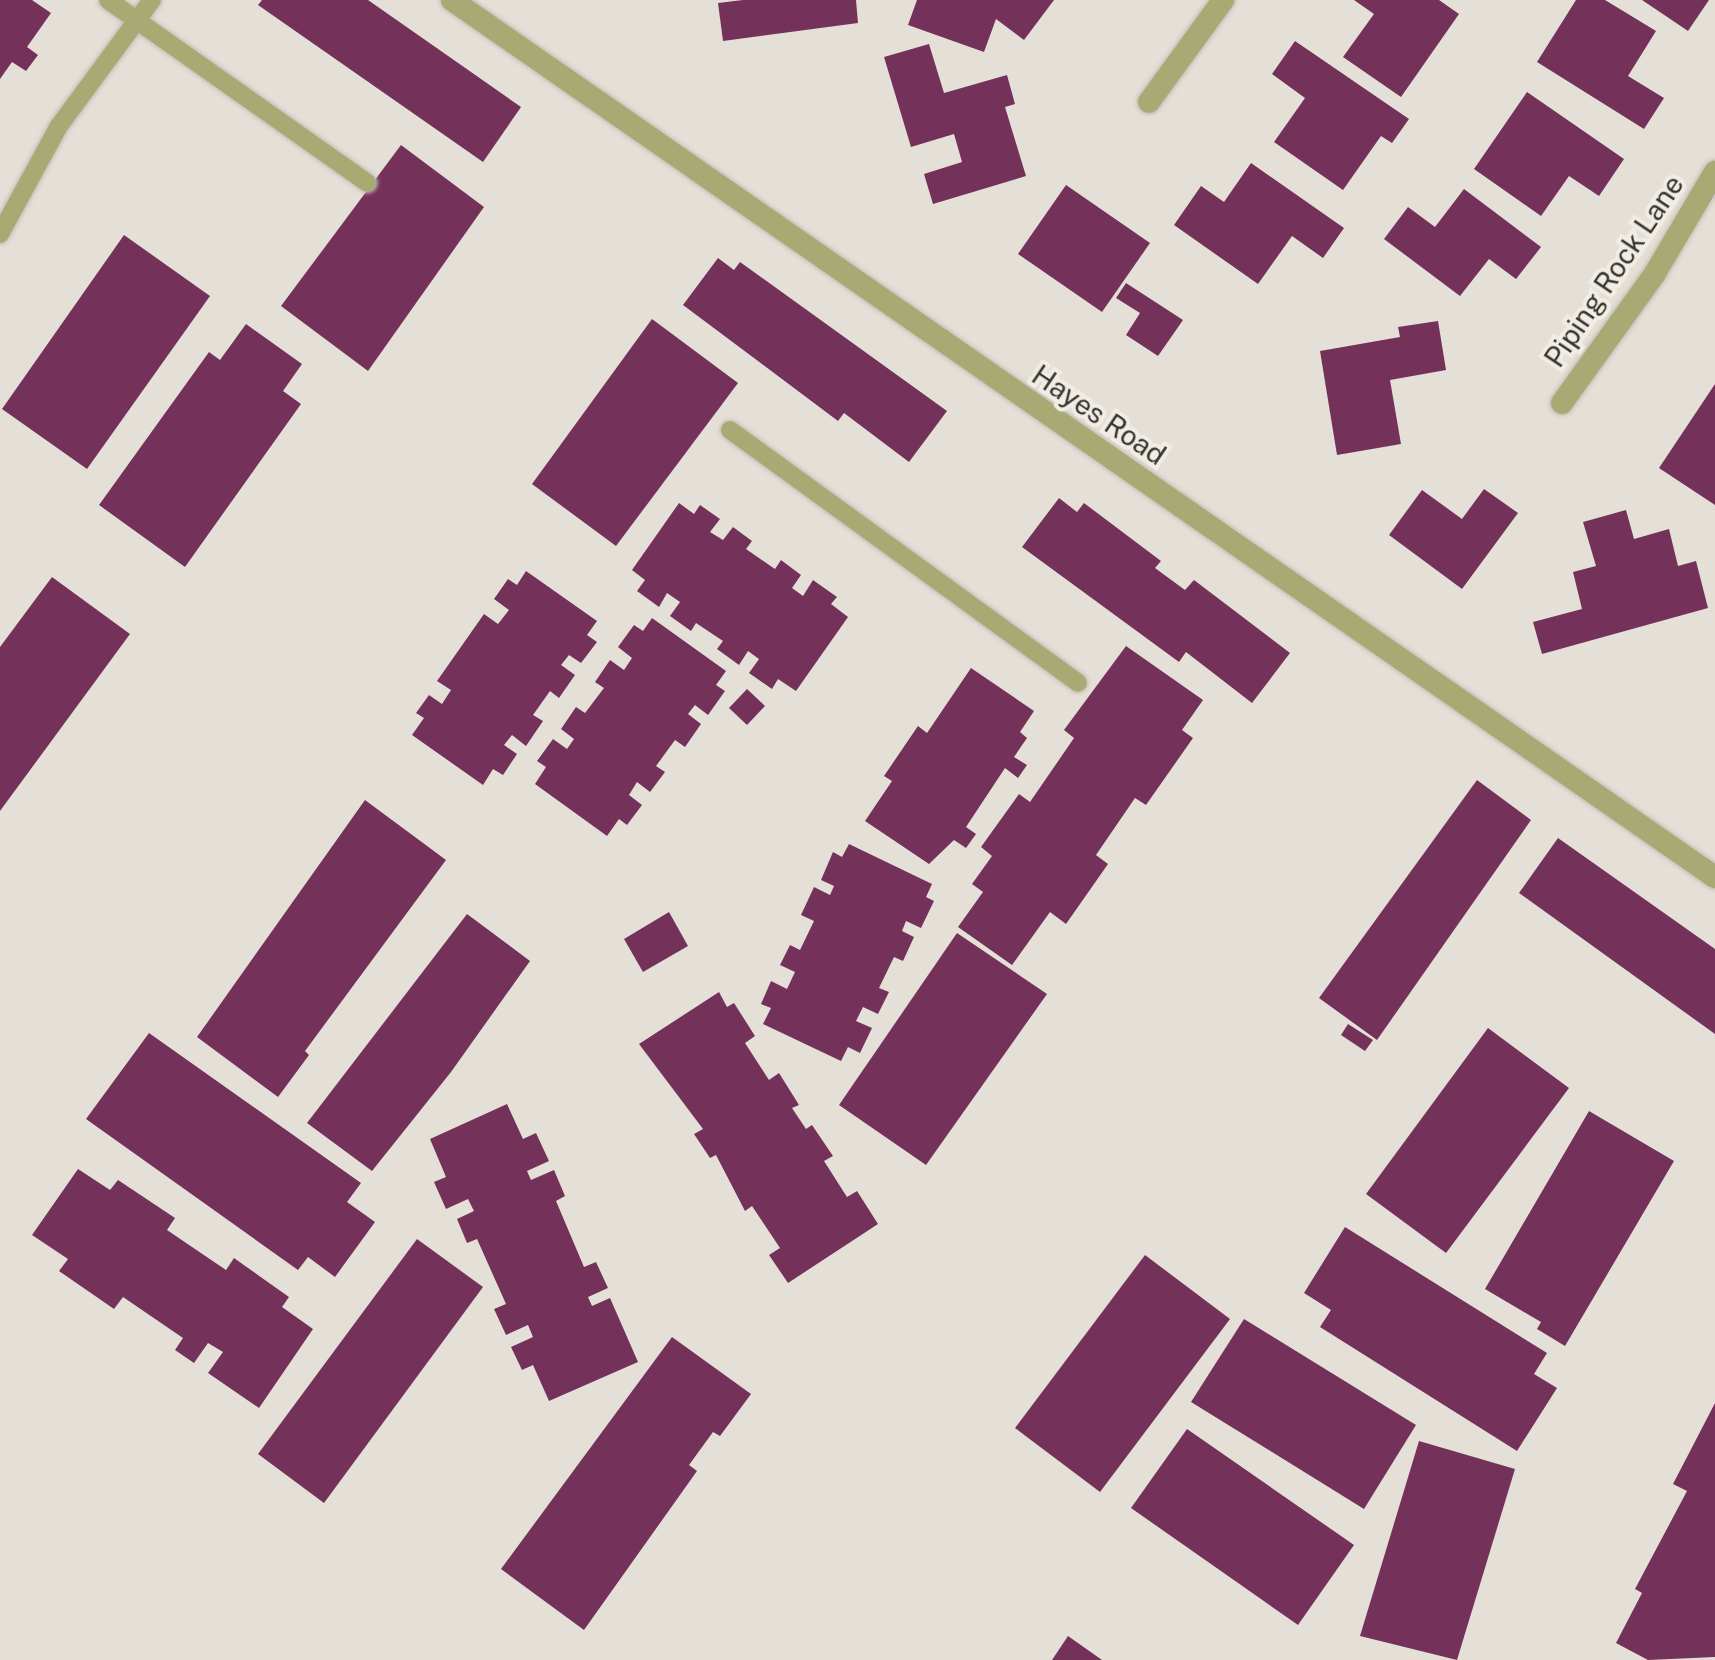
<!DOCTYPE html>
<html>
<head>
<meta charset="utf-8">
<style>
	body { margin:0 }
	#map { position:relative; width:1715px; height:1660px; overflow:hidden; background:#e5e0d7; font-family:"Public Sans",sans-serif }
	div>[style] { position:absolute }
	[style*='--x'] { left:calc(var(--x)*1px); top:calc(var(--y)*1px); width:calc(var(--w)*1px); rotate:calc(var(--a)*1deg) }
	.building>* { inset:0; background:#74325a }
	.roads { filter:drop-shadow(0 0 2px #c2beb6) drop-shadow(0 0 2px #c2beb6) }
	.service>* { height:18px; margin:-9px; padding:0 9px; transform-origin:9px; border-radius:9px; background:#a7aa73 }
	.minor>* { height:22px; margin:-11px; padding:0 11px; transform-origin:11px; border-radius:11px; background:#a7aa73 }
	.tertiary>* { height:22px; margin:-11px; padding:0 11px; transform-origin:11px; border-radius:11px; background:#a7aa73 }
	span { translate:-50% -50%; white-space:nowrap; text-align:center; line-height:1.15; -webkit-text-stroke:8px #f2ede4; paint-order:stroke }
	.street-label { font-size:28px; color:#363431 }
</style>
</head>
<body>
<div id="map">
	<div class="building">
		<i style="clip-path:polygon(0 0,32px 0,51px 13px,27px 47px,38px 55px,26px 71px,12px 62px,0 79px)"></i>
		<i style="clip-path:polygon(262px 0,368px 0,521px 107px,483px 162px,258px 5px)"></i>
		<i style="clip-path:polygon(743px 0,856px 0,858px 23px,723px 41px,718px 3px)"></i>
		<i style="clip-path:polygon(917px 0,1054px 0,1024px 40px,996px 19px,984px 52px,908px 25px)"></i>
		<i style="clip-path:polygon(1354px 0,1439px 0,1459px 14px,1401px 97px,1343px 57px,1374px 14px)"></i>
		<i style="clip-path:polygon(1576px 0,1605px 0,1656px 31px,1628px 76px,1664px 98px,1644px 129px,1537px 62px)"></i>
		<i style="clip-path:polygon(1642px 0,1709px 0,1688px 31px)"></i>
		<i style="clip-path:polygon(1295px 41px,1409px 119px,1392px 143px,1381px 136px,1343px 190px,1274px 142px,1305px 98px,1272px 74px)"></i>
		<i style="clip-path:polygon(929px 44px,944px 93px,1007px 75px,1015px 104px,1005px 107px,1026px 176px,933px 204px,924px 174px,962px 162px,954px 134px,911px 147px,884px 57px)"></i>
		<i style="clip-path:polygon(1527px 92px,1624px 159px,1599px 196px,1569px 176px,1541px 216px,1474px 169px)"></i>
		<i style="clip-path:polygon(401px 145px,484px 207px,368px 371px,281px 306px)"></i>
		<i style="clip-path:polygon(1251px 163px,1344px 228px,1323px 258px,1292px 236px,1258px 284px,1174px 225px,1201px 186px,1224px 202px)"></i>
		<i style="clip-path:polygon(1066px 185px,1150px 243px,1102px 312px,1018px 254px)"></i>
		<i style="clip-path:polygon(1464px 189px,1541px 247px,1516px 279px,1489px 259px,1460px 296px,1384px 239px,1408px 207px,1435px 227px)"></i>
		<i style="clip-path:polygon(124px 235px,210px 296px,87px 469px,2px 409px)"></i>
		<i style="clip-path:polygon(718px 258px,734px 270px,740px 262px,947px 411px,909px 462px,844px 413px,838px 421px,683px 305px)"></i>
		<i style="clip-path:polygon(1126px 283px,1183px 320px,1158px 356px,1126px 335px,1140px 313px,1116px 298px)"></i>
		<i style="clip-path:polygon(652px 319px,738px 383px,616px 546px,532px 484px)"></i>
		<i style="clip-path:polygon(1438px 321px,1446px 370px,1390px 380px,1401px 444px,1337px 455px,1320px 351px,1400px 337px,1398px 327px)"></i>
		<i style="clip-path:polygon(246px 324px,302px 364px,283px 391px,301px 404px,185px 567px,99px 505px,209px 352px,220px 360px)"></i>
		<i style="clip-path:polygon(1715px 384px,1715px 505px,1659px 468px)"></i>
		<i style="clip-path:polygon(1484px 489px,1518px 513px,1462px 589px,1389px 535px,1422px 490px,1462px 519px)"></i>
		<i style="clip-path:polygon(1059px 498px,1077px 512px,1084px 503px,1161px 561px,1155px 568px,1185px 590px,1194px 580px,1290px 653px,1252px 703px,1186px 652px,1179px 662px,1022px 547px)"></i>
		<i style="clip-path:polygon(679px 503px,694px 514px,700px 505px,720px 519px,710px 532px,723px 540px,733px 527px,752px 541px,746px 549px,775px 569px,781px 560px,801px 575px,792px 588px,803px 596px,813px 580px,837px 597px,831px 604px,848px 617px,796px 691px,778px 679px,772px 689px,749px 673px,759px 659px,748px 651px,739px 665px,717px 649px,723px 641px,696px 623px,691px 631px,670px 616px,680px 602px,667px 593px,659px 607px,637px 591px,645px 580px,632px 570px)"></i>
		<i style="clip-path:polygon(1626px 510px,1634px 539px,1669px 529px,1678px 566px,1696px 561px,1708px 608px,1542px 654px,1533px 622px,1582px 609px,1573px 572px,1596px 566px,1583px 522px)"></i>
		<i style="clip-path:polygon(526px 571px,597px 621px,587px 635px,597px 642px,581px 663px,569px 655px,561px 665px,575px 675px,559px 698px,550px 691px,533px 715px,543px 721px,526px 746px,512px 735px,504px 745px,517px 754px,503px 775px,493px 769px,483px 785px,412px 735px,424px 718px,416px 713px,429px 695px,442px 704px,451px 690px,437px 681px,484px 614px,498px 624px,509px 610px,494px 599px,508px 579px,517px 585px)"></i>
		<i style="clip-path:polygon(52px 577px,130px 634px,0 811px,0 647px)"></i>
		<i style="clip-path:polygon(652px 618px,726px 671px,716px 685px,725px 691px,708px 715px,695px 705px,688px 714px,701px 724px,685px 747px,675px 740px,656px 766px,665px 772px,650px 792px,637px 782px,629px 795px,642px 805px,627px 825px,619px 819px,607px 836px,535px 784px,546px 767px,537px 761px,553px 739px,567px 749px,574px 739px,561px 729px,576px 707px,585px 713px,604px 688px,595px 682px,610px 660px,624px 670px,632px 658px,618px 647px,634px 625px,643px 631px)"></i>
		<i style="clip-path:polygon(1126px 646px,1203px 700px,1182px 730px,1193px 738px,1146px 805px,1135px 798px,1096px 855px,1108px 864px,1066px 924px,1050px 912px,1012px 965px,958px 927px,983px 892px,972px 884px,992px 856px,981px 847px,1019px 794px,1030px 802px,1074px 738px,1064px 730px)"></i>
		<i style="clip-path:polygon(971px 668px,1034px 711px,1020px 732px,1027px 738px,1014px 757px,1027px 765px,1018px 778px,1005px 768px,966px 827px,976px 834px,966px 848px,954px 840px,929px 864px,865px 821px,892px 781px,884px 776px,918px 726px,927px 733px)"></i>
		<i style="clip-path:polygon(747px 689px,765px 706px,747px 725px,729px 708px)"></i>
		<i style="clip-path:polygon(1477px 780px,1531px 820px,1377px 1040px,1319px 998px)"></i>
		<i style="clip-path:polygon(365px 800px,446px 860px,305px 1051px,309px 1055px,278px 1097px,197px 1037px)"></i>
		<i style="clip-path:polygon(1558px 838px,1715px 949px,1715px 1034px,1519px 893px)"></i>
		<i style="clip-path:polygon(849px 844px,932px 884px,926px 897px,934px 901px,921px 928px,906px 921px,902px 931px,914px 937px,903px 961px,894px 957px,879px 988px,889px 992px,878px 1014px,863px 1007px,856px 1021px,872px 1028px,860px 1053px,848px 1047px,841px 1061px,763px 1024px,771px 1008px,761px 1004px,771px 981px,787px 989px,795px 972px,780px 965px,790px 945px,800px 950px,814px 921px,801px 915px,814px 887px,830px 895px,834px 886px,821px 880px,833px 852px,842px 857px)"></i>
		<i style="clip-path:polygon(669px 912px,688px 946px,643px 972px,624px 939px)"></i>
		<i style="clip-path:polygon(467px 914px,530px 961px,451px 1072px,372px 1171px,307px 1123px)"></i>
		<i style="clip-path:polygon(957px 933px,1047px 994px,926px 1165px,839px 1105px)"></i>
		<i style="clip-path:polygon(719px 992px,727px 1007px,734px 1003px,755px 1036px,745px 1043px,769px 1080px,779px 1073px,799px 1105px,792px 1108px,806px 1129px,812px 1125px,833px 1156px,824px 1161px,847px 1197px,857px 1191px,878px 1224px,788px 1283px,769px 1255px,780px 1248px,752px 1206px,745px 1211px,716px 1155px,710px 1158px,694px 1134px,703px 1129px,639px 1044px)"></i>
		<i style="clip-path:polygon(1348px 1024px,1373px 1040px,1365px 1051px,1341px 1035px)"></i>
		<i style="clip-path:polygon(1488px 1028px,1569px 1088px,1446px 1253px,1366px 1194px)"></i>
		<i style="clip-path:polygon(149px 1033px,361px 1183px,347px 1202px,375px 1222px,335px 1277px,308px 1257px,298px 1270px,86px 1119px)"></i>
		<i style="clip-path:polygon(507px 1104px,523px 1139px,536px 1133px,549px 1161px,527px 1171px,531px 1180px,554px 1170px,565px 1196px,556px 1201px,584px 1267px,596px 1262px,608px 1288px,588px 1297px,592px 1306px,610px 1298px,638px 1362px,549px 1401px,533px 1365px,522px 1370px,511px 1347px,533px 1337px,528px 1325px,506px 1335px,494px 1309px,506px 1304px,477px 1239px,467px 1243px,457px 1219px,474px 1211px,468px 1199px,446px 1209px,434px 1182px,446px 1177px,430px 1139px)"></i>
		<i style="clip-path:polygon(1589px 1111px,1674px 1161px,1565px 1346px,1537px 1329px,1541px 1322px,1485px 1289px)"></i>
		<i style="clip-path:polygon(78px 1169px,110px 1190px,118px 1180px,175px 1218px,167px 1230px,226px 1270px,234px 1258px,289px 1297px,282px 1307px,313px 1329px,259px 1408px,208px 1373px,223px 1352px,208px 1343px,194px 1363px,175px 1350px,183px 1338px,123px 1297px,114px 1309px,59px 1271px,68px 1259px,32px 1235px)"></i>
		<i style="clip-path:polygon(1345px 1227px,1547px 1353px,1534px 1374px,1557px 1388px,1517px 1451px,1320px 1327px,1331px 1310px,1304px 1293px)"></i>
		<i style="clip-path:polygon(417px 1239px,483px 1287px,324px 1503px,258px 1454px)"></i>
		<i style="clip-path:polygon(1145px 1255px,1230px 1319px,1100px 1492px,1015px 1428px)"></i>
		<i style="clip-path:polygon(1244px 1319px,1416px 1425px,1364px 1509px,1191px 1402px)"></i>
		<i style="clip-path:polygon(672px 1337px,751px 1394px,720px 1436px,713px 1432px,689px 1465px,697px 1471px,584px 1630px,501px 1569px)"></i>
		<i style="clip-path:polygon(1715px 1403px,1715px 1657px,1648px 1660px,1616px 1643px,1642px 1593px,1635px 1589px,1687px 1491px,1673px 1484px)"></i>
		<i style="clip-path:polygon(1187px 1429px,1354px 1545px,1298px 1625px,1131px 1508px)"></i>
		<i style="clip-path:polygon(1419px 1441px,1515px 1469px,1457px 1660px,1360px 1636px)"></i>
		<i style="clip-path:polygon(1068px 1636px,1102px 1660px,1052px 1660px)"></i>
	</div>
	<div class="roads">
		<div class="service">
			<i style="--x:108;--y:0;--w:317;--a:35.2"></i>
			<i style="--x:0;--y:234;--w:123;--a:-61.4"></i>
			<i style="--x:59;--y:126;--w:157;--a:-53.6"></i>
			<i style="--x:730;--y:430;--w:430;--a:36"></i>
		</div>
		<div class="minor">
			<i style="--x:1149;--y:102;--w:126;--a:-54"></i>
			<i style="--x:1562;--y:403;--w:158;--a:-54.3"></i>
			<i style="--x:1654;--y:275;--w:120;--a:-59.4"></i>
		</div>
		<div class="tertiary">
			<i style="--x:452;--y:0;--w:1538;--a:34.78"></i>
		</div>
	</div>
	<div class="street-label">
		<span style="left:1614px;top:271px;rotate:-56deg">Piping Rock Lane</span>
		<span style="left:1099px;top:415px;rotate:34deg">Hayes Road</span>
	</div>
</div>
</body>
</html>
